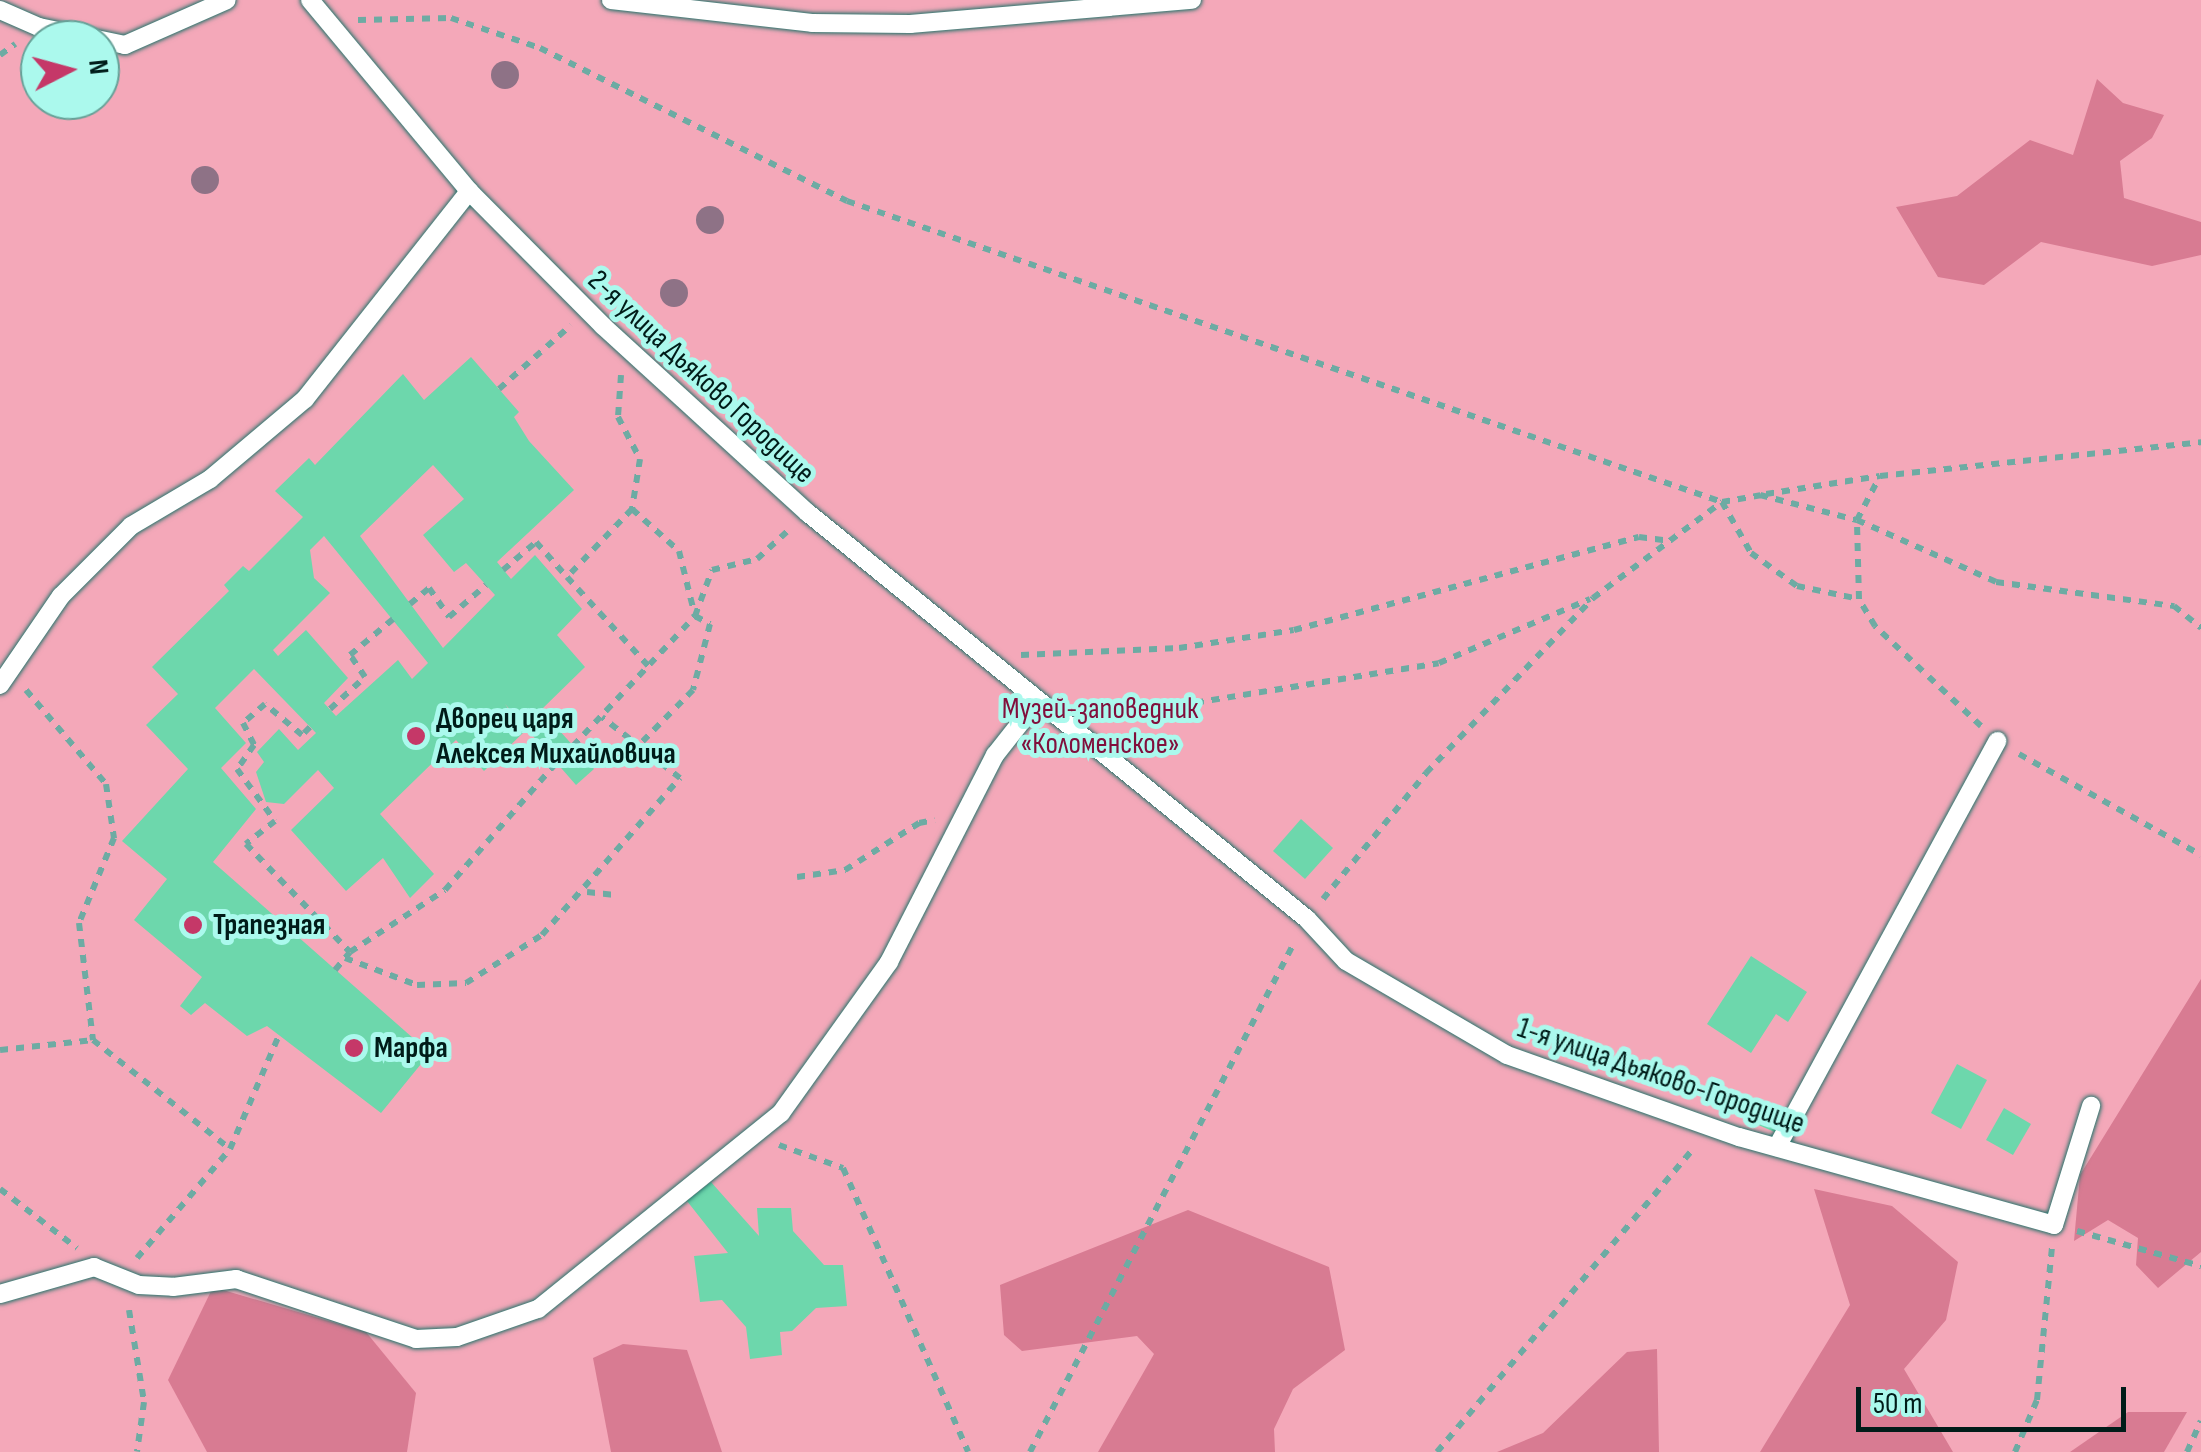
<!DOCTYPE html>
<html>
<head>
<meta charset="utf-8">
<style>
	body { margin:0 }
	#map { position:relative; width:2201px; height:1452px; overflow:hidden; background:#9eebe0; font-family:"Sofia Sans Condensed",sans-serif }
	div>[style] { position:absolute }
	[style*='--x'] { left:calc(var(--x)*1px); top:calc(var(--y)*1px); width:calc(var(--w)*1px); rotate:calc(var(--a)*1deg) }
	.green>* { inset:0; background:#f4a8b9 }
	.forest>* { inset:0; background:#d87b92 }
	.building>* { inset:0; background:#6dd7ac }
	.path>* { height:6px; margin-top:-3px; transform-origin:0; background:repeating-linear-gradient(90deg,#6daba3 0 8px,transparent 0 16px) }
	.roads { filter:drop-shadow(0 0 2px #24746b) drop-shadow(0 0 2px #24746b) }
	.service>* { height:18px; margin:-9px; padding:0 9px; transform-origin:9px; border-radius:9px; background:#fff }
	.trees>* { width:28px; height:28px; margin:-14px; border-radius:50%; background:#8e7286 }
	.dots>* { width:28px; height:28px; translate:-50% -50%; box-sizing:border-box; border:5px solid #abf9ed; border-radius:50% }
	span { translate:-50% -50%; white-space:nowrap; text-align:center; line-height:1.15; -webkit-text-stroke:10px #abf9ed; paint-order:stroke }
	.street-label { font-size:30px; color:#001c19 }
	.park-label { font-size:30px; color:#810f3c }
	.poi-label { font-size:30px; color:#001c19; font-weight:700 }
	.left { translate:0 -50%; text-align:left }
	.north { position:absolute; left:20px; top:20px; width:100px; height:100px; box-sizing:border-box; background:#abf9ed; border:2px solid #67a198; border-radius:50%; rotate:84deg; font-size:28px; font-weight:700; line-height:40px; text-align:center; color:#001c19 }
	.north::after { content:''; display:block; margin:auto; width:35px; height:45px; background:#c53868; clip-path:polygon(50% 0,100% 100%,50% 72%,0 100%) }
	.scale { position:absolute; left:1856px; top:1387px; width:270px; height:45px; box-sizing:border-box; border:5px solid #001c19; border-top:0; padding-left:12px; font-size:30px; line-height:35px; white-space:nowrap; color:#001c19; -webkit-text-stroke:8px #abf9ed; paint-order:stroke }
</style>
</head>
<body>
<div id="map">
	<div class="green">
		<i style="clip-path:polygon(evenodd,0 0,2201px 0,2201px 1452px,0 1452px,0 0,40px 40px,100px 40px,100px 100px,40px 100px,40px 40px)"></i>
	</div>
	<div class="forest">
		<i style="clip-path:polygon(2097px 79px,2123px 103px,2164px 115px,2152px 138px,2120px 161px,2124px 198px,2201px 222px,2201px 255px,2152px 266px,2041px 242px,1984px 285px,1938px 277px,1896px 207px,1957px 196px,2030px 140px,2073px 155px)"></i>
		<i style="clip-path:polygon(2201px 979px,2201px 1252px,2158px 1288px,2136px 1265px,2138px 1238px,2108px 1220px,2074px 1241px,2080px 1175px)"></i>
		<i style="clip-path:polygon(1814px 1189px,1892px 1206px,1958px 1262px,1946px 1320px,1904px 1369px,1953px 1452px,1760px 1452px,1850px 1305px)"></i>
		<i style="clip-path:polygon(1188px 1210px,1329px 1267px,1345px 1350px,1293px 1389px,1274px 1429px,1275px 1452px,1098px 1452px,1154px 1354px,1137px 1336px,1022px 1351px,1004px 1335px,1000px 1285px)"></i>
		<i style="clip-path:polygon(213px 1287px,366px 1332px,416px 1393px,407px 1452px,207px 1452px,168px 1380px)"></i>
		<i style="clip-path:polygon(623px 1344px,687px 1350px,722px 1452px,611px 1452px,593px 1358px)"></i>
		<i style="clip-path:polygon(1657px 1349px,1659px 1452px,1497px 1452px,1543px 1433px,1627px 1352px)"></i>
		<i style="clip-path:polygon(2128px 1412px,2187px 1412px,2164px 1452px,2070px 1452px)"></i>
	</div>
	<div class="building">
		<i style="clip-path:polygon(evenodd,471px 357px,519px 412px,514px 417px,529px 441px,574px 490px,497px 562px,511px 579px,535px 555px,582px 609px,557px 635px,585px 667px,541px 710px,594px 769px,576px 785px,505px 704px,524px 732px,484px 771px,456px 740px,380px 814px,434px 874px,410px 898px,383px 858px,346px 891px,291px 830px,334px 788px,318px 770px,284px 804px,266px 802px,256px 772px,264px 762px,257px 752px,279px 729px,298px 750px,316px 733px,254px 669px,215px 708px,246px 743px,221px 768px,256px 809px,213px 862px,430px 1053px,381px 1113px,267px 1026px,247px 1036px,205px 1003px,191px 1015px,180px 1006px,202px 977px,134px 920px,167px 879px,122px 841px,188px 769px,146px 725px,178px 694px,152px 667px,229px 591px,224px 585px,243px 566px,249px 571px,303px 517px,275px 491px,309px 458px,315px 465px,403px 374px,424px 400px,471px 357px,433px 465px,464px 499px,423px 535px,454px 572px,466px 563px,495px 595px,443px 648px,360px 536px,433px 465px,471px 357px,324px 536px,428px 663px,412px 679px,398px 660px,336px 716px,324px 703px,348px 678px,306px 630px,278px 656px,273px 650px,330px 593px,314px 578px,310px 550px,324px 536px)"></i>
		<i style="clip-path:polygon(1301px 819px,1333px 848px,1305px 879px,1273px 851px)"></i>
		<i style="clip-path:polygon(1751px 956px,1807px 992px,1788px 1022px,1776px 1014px,1751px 1053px,1707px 1024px)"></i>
		<i style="clip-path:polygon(1957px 1064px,1987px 1080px,1961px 1129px,1931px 1113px)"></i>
		<i style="clip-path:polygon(2004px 1108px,2031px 1124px,2013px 1155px,1986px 1140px)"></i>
		<i style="clip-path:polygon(1762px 1110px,1783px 1119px,1777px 1133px,1756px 1124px)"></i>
		<i style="clip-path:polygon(711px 1182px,759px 1236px,757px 1208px,791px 1208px,793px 1231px,824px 1265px,843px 1265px,847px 1306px,816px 1308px,792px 1331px,780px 1332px,782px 1355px,750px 1359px,746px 1327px,722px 1300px,700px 1302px,694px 1256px,728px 1253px,687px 1201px)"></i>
	</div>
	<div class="path">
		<i style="--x:358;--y:20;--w:93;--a:-1.2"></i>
		<i style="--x:451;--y:18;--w:94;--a:18.6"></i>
		<i style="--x:540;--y:48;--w:343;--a:26.5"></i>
		<i style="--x:847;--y:201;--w:925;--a:18.98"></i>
		<i style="--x:1722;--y:502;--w:59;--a:60.4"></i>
		<i style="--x:1751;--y:553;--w:57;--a:35.7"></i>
		<i style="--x:1797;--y:586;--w:63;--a:11.8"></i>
		<i style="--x:0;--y:55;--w:19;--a:-36"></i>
		<i style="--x:621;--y:375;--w:42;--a:94.1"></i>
		<i style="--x:618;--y:417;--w:47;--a:62.4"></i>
		<i style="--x:640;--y:459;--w:51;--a:99.1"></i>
		<i style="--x:632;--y:509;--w:94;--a:133.7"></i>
		<i style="--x:567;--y:577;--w:125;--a:47.6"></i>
		<i style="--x:499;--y:389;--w:96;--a:-41.6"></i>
		<i style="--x:1766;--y:494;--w:115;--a:-9"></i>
		<i style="--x:632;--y:509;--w:63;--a:41.8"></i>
		<i style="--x:679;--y:551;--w:67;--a:76.2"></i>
		<i style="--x:695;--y:616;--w:17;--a:28"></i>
		<i style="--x:710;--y:624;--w:68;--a:104.4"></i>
		<i style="--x:693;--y:690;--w:80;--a:134.5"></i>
		<i style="--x:503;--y:570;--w:43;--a:-40.3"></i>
		<i style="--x:536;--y:542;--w:47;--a:48.5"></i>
		<i style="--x:410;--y:604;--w:25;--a:-40"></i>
		<i style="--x:429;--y:588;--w:35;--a:55"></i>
		<i style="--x:449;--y:617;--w:49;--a:-40.9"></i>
		<i style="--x:1021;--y:655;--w:158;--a:-2.5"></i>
		<i style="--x:1179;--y:648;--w:116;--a:-8.9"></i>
		<i style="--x:1294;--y:630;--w:357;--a:-15.1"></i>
		<i style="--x:1639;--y:537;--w:26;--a:7"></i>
		<i style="--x:26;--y:690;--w:123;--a:49.6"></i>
		<i style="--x:106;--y:784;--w:55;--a:81.6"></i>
		<i style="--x:114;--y:838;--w:92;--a:112.4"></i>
		<i style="--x:79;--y:923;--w:118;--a:83.2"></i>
		<i style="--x:93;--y:1040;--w:175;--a:38.5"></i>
		<i style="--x:330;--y:709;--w:47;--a:-42.4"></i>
		<i style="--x:365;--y:677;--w:27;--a:-124"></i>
		<i style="--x:350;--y:655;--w:56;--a:-39.9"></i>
		<i style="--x:1101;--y:718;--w:342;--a:-9.2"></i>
		<i style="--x:1439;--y:663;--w:164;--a:-23"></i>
		<i style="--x:1981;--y:726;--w:146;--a:-136.7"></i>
		<i style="--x:1875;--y:626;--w:31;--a:-121"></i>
		<i style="--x:1859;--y:599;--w:79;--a:-91.5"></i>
		<i style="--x:1857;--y:520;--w:50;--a:-62.4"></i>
		<i style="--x:1880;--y:476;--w:323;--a:-6"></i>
		<i style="--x:310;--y:727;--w:11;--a:135"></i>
		<i style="--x:302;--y:735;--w:48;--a:-140"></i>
		<i style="--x:265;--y:704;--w:29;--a:139"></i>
		<i style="--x:243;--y:723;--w:25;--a:63"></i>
		<i style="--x:254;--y:745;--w:29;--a:125"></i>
		<i style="--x:237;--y:769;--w:64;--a:53.8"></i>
		<i style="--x:275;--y:821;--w:37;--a:142"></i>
		<i style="--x:246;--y:844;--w:150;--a:46.1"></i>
		<i style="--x:573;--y:746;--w:178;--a:-46.8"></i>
		<i style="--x:695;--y:616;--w:49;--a:-69.7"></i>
		<i style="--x:712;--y:570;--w:46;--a:-13.7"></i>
		<i style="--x:757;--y:559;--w:46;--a:-42.4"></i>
		<i style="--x:2019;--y:754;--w:208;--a:29"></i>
		<i style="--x:797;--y:877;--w:49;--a:-8.3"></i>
		<i style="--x:845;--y:870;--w:88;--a:-32.4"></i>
		<i style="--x:919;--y:823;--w:16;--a:-11"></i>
		<i style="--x:587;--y:892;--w:28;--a:6"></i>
		<i style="--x:1323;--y:899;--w:163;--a:-50.7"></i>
		<i style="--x:1426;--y:773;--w:242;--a:-46.3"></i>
		<i style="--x:1593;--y:598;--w:161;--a:-36.7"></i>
		<i style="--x:1722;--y:502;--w:39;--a:-10"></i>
		<i style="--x:1760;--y:495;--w:100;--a:14.5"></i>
		<i style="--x:1857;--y:520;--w:152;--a:24"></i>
		<i style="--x:1996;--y:582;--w:180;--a:7.7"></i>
		<i style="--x:2174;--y:606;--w:35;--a:39"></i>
		<i style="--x:345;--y:958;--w:77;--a:20.6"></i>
		<i style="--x:417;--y:985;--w:49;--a:-2.3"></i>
		<i style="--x:466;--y:983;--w:90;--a:-32.3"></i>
		<i style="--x:542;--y:935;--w:209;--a:-48.7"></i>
		<i style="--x:680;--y:778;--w:99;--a:-142"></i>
		<i style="--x:335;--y:970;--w:23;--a:-50"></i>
		<i style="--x:350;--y:952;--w:113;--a:-33.1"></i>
		<i style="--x:445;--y:890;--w:169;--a:-48.8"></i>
		<i style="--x:0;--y:1050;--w:94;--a:-6.1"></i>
		<i style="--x:779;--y:1145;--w:68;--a:19.8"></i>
		<i style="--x:843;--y:1168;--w:310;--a:66.2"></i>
		<i style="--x:0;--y:1189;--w:97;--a:37.5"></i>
		<i style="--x:2077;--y:1231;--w:129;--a:15.8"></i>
		<i style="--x:137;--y:1258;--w:143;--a:-49.5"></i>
		<i style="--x:230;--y:1149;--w:124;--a:-66.7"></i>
		<i style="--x:129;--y:1310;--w:93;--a:80.7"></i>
		<i style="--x:144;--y:1402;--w:50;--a:98"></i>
		<i style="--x:1030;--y:1452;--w:573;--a:-62.59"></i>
		<i style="--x:1437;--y:1452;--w:398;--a:-49.8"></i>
		<i style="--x:2015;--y:1452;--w:56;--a:-67.1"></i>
		<i style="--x:2037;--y:1400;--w:153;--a:-84.4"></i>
		<i style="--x:2187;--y:1452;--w:34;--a:-66"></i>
	</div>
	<div class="roads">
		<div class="service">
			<i style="--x:310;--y:0;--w:249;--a:50.2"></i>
			<i style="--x:469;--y:191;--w:190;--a:45.2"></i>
			<i style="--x:603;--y:326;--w:277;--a:42.4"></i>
			<i style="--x:808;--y:513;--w:643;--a:39.13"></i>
			<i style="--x:1307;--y:919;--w:57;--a:47.1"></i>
			<i style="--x:1346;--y:961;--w:186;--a:30.3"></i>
			<i style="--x:1507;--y:1055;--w:246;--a:19.5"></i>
			<i style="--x:1739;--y:1137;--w:327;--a:15.6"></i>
			<i style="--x:2054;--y:1225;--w:125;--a:-72.7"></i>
			<i style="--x:611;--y:0;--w:202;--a:6.5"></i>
			<i style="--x:812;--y:23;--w:98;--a:0.6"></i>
			<i style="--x:910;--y:24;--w:283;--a:-4.9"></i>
			<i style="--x:0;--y:10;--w:43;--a:23.6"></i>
			<i style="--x:39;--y:27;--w:88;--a:11.8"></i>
			<i style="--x:125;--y:45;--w:111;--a:-23.8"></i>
			<i style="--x:0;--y:685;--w:108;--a:-55.6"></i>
			<i style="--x:61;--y:596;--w:99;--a:-45"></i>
			<i style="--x:131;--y:526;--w:92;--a:-30.7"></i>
			<i style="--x:210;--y:479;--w:124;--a:-40.1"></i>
			<i style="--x:305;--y:399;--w:265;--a:-51.7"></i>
			<i style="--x:1777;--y:1147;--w:462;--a:-61.5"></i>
			<i style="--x:0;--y:1294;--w:98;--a:-16"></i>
			<i style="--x:94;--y:1267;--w:48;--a:21.8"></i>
			<i style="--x:139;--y:1285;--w:34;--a:3"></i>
			<i style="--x:173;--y:1287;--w:64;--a:-7.2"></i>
			<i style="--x:236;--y:1279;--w:190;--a:18.4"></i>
			<i style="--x:416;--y:1339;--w:41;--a:-2.8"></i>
			<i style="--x:457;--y:1337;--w:86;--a:-19.1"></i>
			<i style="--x:538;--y:1309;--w:312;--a:-38.9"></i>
			<i style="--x:781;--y:1113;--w:186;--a:-54.4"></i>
			<i style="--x:889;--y:962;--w:233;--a:-62.9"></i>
			<i style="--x:995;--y:755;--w:66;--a:-51.7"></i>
		</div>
	</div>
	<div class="trees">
		<i style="left:505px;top:75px"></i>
		<i style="left:205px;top:180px"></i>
		<i style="left:710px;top:220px"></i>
		<i style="left:674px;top:293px"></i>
	</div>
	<div class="dots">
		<i style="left:416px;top:736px;background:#c53868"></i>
		<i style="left:193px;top:925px;background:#c53868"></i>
		<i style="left:354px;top:1048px;background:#c53868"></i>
	</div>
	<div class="street-label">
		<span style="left:701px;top:377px;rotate:43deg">2-я улица Дьяково Городище</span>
		<span style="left:1661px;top:1076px;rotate:19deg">1-я улица Дьяково-Городище</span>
	</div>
	<div class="park-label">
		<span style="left:1100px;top:726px">Музей-заповедник<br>«Коломенское»</span>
	</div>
	<div class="poi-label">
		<span class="left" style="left:436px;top:736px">Дворец царя<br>Алексея Михайловича</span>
		<span class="left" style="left:213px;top:925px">Трапезная</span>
		<span class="left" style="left:374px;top:1048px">Марфа</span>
	</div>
	<div class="north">N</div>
	<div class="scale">50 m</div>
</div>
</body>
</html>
